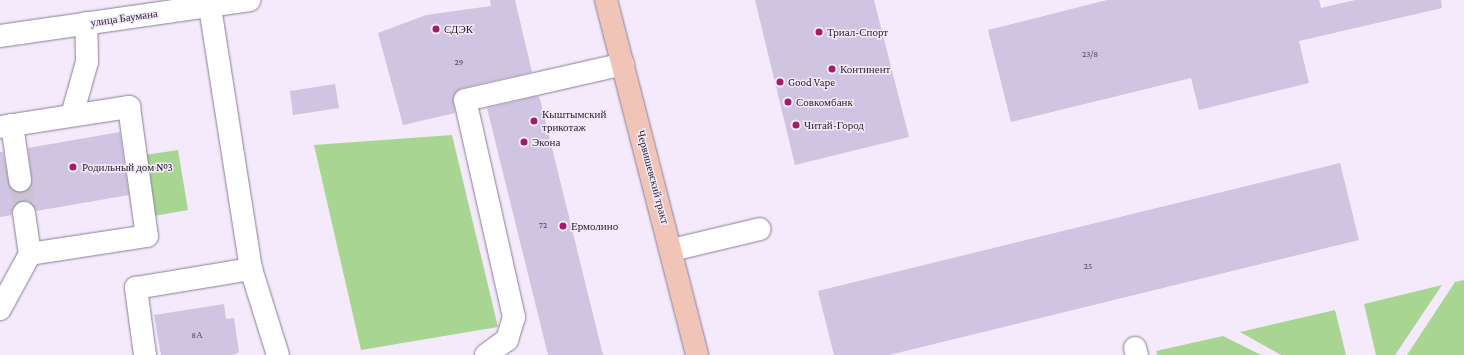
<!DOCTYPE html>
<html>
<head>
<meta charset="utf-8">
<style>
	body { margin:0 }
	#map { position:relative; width:1464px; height:355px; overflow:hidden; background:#f4eafb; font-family:"Crimson Pro",serif }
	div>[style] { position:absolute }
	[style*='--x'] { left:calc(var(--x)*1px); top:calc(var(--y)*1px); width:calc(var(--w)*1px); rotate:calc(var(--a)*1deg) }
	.green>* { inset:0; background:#a8d692 }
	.building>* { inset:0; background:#cfc4e1 }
	.minor-tunnel>* { height:22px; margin-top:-11px; transform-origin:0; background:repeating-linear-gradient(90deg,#ccc3d2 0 22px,transparent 0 33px) }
	.roads { filter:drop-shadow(0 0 1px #8c7c96) drop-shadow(0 0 1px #8c7c96) }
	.minor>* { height:22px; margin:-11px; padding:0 11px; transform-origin:11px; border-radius:11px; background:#fff }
	.major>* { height:22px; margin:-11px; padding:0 11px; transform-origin:11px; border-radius:11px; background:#f0c5b7 }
	.dots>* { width:11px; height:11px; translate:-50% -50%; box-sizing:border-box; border:2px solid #f4eafb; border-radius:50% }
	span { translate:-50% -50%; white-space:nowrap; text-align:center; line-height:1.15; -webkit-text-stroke:3px #f4eafb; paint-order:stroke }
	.number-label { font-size:9px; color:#544d5c }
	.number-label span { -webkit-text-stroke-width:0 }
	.street-label { font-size:11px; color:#2b252f }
	.poi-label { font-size:11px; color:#2b252f }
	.left { translate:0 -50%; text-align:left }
</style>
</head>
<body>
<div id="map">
	<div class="green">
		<i style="clip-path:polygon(452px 135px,498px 327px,361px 350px,314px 145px)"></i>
		<i style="clip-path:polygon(178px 150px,188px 210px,154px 216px,145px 155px)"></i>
		<i style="clip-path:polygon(1464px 280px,1464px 355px,1407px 355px,1455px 282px)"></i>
		<i style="clip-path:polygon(1442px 285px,1395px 355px,1376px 355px,1364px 304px)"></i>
		<i style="clip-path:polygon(1335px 310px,1346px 355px,1281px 355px,1240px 332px)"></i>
		<i style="clip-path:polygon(1223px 336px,1261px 355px,1157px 355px,1156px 351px)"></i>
	</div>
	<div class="building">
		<i style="clip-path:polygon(490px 0,515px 0,532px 72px,462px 88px,453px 97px,455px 113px,403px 125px,378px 33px,426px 15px,491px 6px)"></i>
		<i style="clip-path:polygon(755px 0,874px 0,909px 137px,795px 165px)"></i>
		<i style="clip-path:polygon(1107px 0,1319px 0,1321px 8px,1355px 0,1441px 0,1442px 8px,1299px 41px,1309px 83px,1199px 110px,1191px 78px,1011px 122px,988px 30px)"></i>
		<i style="clip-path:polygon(335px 84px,339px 108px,293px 115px,290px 91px)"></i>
		<i style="clip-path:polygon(538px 96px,540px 99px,603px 355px,548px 355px,487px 108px)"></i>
		<i style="clip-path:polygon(120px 132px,129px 195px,36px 211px,29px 202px,22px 201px,13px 208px,12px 215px,0 217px,0 152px,3px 152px,10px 187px,22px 192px,32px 184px,28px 148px)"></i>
		<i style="clip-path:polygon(1340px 163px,1359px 240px,889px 355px,834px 355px,818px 291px)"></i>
		<i style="clip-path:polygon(224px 304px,226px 319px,234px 318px,239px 352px,233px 355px,161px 355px,154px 315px)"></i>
	</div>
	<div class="minor-tunnel">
		<i style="--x:20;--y:180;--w:33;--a:83"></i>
	</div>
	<div class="roads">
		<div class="minor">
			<i style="--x:0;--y:36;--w:252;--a:-8.2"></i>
			<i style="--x:72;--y:115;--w:55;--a:-74.2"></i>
			<i style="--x:87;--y:62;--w:39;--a:-91"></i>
			<i style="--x:12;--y:125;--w:56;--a:81.7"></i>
			<i style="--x:0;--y:127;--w:131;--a:-8.8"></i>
			<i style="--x:129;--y:107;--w:130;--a:82.1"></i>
			<i style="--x:147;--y:236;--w:118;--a:171.3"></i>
			<i style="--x:30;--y:254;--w:63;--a:118.6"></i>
			<i style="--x:24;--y:213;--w:41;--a:81.7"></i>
			<i style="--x:672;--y:250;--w:90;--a:-13.4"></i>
			<i style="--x:251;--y:269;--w:90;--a:72.6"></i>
			<i style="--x:1135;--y:348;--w:7;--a:74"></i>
			<i style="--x:145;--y:355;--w:68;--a:-97.7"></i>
			<i style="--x:136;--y:288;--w:117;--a:-9.4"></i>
			<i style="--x:251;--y:269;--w:266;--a:-98.9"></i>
			<i style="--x:486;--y:355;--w:26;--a:-36"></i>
			<i style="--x:507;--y:340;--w:24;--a:-73"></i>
			<i style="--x:514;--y:317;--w:222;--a:-102.7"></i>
			<i style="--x:465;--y:100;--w:162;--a:-12.8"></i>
		</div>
		<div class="major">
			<i style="--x:606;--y:0;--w:366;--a:75.6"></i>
		</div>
	</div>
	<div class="dots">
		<i style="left:436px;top:29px;background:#a21c69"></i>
		<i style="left:819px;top:32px;background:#a21c69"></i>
		<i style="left:832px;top:69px;background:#a21c69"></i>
		<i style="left:780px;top:82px;background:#a21c69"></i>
		<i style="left:788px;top:102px;background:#a21c69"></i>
		<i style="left:534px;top:121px;background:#a21c69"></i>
		<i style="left:796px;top:125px;background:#a21c69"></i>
		<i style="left:524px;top:142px;background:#a21c69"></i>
		<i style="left:73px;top:167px;background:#a21c69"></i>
		<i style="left:563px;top:226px;background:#a21c69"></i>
	</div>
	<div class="number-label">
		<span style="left:1090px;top:54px">23/8</span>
		<span style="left:459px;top:62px">29</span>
		<span style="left:543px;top:225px">72</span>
		<span style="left:1088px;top:266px">25</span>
		<span style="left:197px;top:335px">8А</span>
	</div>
	<div class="street-label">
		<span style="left:124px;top:18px;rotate:-8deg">улица Баумана</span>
		<span style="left:653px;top:177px;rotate:75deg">Червишевский тракт</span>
	</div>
	<div class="poi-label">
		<span class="left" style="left:444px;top:29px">СДЭК</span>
		<span class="left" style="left:827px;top:32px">Триал-Спорт</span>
		<span class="left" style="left:840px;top:69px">Континент</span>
		<span class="left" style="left:788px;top:82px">Good Vape</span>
		<span class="left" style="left:796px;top:102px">Совкомбанк</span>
		<span class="left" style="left:542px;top:121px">Кыштымский<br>трикотаж</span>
		<span class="left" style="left:804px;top:125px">Читай-Город</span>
		<span class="left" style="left:532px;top:142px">Экона</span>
		<span class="left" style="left:82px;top:167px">Родильный дом №3</span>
		<span class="left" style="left:571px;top:226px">Ермолино</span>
	</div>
</div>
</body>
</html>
